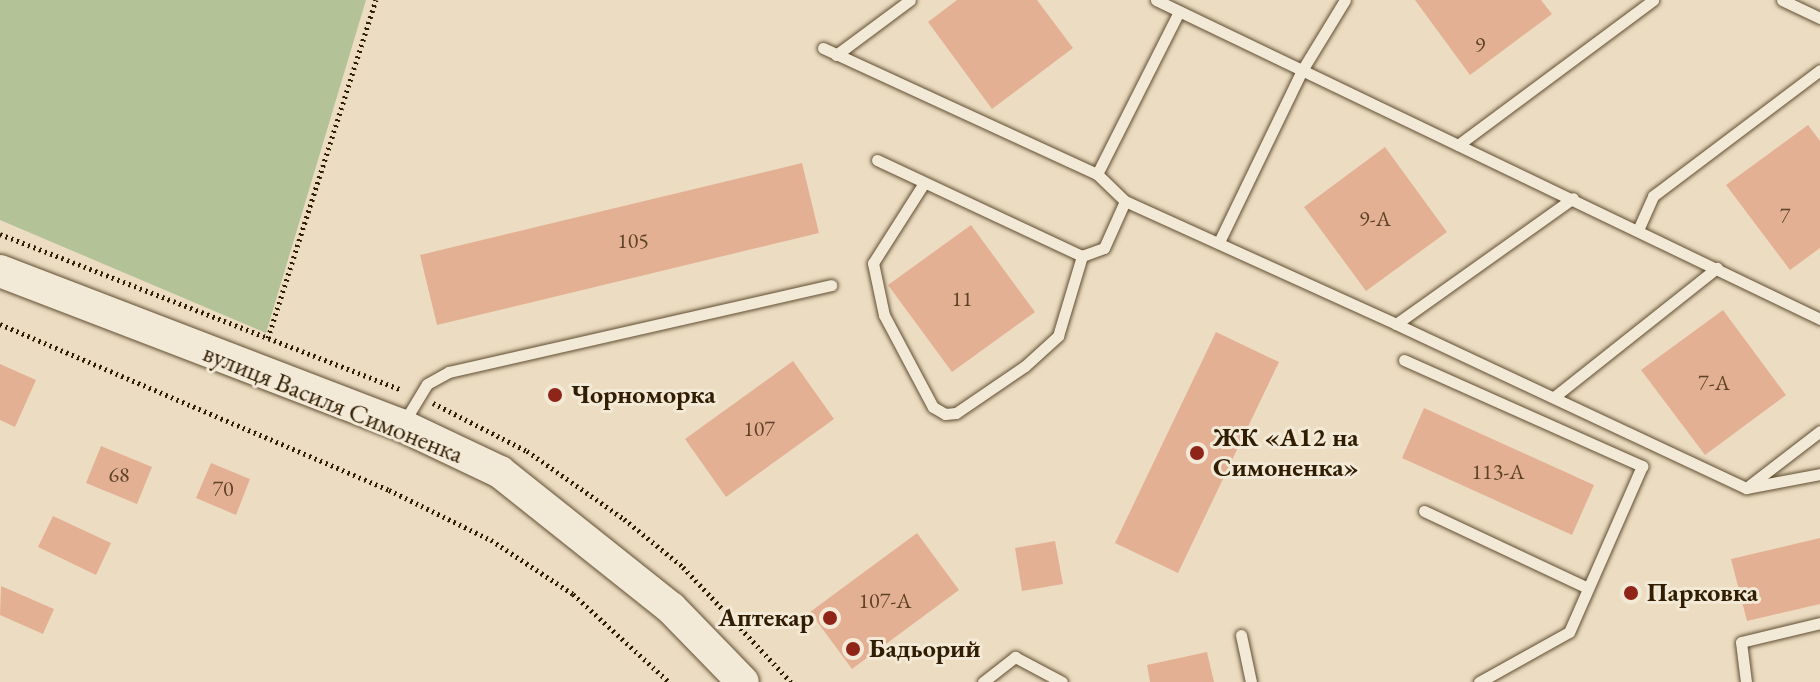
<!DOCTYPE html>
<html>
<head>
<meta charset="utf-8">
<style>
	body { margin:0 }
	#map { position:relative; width:1820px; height:682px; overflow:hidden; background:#ecddc2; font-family:"EB Garamond",serif }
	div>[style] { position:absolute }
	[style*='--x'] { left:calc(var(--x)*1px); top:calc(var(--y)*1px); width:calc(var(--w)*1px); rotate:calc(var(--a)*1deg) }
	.green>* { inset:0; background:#b3c297 }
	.building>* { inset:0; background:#e4b094 }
	.path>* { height:5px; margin-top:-2.5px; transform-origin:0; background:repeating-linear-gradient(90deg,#311e02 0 2px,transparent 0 6px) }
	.roads { filter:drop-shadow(0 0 2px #604e32) drop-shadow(0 0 2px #604e32) }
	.lane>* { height:11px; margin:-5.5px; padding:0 5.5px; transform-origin:5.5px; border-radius:5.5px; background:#f3e9d7 }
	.secondary>* { height:32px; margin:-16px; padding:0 16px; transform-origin:16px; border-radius:16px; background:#f3e9d7 }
	.dots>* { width:22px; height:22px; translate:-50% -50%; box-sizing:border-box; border:4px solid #f3e9d7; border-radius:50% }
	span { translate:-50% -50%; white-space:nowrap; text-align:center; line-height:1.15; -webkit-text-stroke:6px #f3e9d7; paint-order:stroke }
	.number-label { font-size:22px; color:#5e4226 }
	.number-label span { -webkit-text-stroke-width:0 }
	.poi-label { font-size:26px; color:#311e02; font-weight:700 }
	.left { translate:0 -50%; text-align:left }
	.right { translate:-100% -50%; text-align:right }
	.street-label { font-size:26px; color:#311e02 }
</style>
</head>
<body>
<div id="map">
	<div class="green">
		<i style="clip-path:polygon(0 0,366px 0,266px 333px,0 220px)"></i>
	</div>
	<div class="building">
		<i style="clip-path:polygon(957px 0,1037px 0,1073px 48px,992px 109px,928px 22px)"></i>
		<i style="clip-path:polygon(1415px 0,1541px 0,1552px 14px,1470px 75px)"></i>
		<i style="clip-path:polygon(1808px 125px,1820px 141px,1820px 248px,1790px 270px,1726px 185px)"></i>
		<i style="clip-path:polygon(1385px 147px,1447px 232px,1366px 291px,1304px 207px)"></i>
		<i style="clip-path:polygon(802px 163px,819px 233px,437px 325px,420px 255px)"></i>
		<i style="clip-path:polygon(971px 225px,1035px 312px,952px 372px,888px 285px)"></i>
		<i style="clip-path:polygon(1723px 310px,1786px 395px,1705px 455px,1641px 370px)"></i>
		<i style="clip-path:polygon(1216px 332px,1279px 362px,1178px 573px,1115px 543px)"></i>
		<i style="clip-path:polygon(793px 361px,834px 419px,726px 497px,685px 439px)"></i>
		<i style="clip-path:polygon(0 364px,36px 380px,15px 427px,0 420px)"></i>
		<i style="clip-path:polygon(1424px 408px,1594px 485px,1572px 535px,1402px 458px)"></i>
		<i style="clip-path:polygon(101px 446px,152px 467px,137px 504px,86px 483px)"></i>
		<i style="clip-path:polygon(211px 463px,250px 479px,236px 515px,196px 498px)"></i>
		<i style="clip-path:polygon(53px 516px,111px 543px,96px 575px,38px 547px)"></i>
		<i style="clip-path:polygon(917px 533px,959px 590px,852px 669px,810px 612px)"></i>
		<i style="clip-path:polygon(1820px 538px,1820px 604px,1747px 621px,1731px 559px)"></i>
		<i style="clip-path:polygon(1055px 541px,1063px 584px,1022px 591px,1015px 548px)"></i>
		<i style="clip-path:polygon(1px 586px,54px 609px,43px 634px,0 615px)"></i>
		<i style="clip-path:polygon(1207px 652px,1214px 682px,1150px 682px,1147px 665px)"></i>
	</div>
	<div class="path">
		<i style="--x:0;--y:234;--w:431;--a:21.2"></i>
		<i style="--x:0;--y:324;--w:423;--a:23.1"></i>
		<i style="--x:389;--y:490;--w:114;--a:26.1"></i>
		<i style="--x:491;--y:540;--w:98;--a:33.4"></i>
		<i style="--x:573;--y:594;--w:130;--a:42.5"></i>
		<i style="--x:268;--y:338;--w:355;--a:-72.3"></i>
		<i style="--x:433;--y:403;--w:106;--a:27.1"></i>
		<i style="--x:527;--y:451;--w:118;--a:35"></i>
		<i style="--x:624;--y:519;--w:76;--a:39.1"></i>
		<i style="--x:683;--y:567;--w:158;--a:46.8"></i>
	</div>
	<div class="roads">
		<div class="lane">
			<i style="--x:1156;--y:0;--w:737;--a:25.66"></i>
			<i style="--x:1782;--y:0;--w:42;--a:25.3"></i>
			<i style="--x:823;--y:48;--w:302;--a:24.7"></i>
			<i style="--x:1097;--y:174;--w:39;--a:44"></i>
			<i style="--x:836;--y:55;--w:92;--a:-36.6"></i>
			<i style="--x:1458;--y:145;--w:243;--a:-36.6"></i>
			<i style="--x:877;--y:160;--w:226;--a:25.1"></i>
			<i style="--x:1082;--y:256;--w:23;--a:-20"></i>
			<i style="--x:1104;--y:248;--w:51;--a:-65.9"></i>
			<i style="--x:1125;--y:201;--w:298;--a:24.4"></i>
			<i style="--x:1396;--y:324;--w:217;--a:-35.4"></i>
			<i style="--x:1097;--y:174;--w:182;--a:-63.2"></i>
			<i style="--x:924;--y:183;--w:95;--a:122.5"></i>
			<i style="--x:873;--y:263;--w:53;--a:78.1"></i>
			<i style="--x:884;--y:315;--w:104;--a:62"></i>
			<i style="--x:933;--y:407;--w:14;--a:30"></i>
			<i style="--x:945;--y:414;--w:11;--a:-5"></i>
			<i style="--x:956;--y:413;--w:83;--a:-34.3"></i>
			<i style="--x:1025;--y:366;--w:45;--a:-42.3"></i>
			<i style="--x:1058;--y:336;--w:84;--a:-73.3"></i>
			<i style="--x:1638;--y:230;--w:37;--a:-66"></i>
			<i style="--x:1653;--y:196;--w:209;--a:-37"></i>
			<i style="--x:1219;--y:242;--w:189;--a:-64.2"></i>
			<i style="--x:1301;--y:72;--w:84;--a:-58.6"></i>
			<i style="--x:1396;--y:324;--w:387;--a:25.1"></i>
			<i style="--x:1746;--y:488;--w:75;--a:-10.7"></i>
			<i style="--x:1404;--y:360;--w:261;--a:24"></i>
			<i style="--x:1642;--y:466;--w:181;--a:113.7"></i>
			<i style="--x:1569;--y:632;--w:103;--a:150.9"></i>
			<i style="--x:1554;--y:397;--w:208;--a:-38.4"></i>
			<i style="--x:404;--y:422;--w:44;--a:-58.8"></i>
			<i style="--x:427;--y:384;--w:25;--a:-29"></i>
			<i style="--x:449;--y:372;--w:392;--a:-12.8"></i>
			<i style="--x:1750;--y:485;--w:88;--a:-37.6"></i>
			<i style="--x:1424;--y:511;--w:181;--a:25.2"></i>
			<i style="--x:1241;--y:635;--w:48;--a:78"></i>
			<i style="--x:983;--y:682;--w:41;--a:-38"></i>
			<i style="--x:1015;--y:657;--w:53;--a:28"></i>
			<i style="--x:1746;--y:682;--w:40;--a:-97.1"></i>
			<i style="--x:1741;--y:642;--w:81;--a:-13.5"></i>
		</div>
		<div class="secondary">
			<i style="--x:0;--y:271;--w:430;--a:21"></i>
			<i style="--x:401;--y:425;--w:110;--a:25.4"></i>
			<i style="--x:500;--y:472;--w:218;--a:38.5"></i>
			<i style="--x:671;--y:608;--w:103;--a:45.8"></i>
		</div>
	</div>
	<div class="dots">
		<i style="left:555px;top:395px;background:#8f2418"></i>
		<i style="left:1197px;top:453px;background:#8f2418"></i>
		<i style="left:1631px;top:593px;background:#8f2418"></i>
		<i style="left:830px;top:618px;background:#8f2418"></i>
		<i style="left:853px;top:649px;background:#8f2418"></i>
	</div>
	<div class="number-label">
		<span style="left:1480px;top:45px">9</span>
		<span style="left:1785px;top:216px">7</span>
		<span style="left:1375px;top:219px">9-А</span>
		<span style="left:633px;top:241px">105</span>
		<span style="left:962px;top:299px">11</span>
		<span style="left:1714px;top:383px">7-А</span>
		<span style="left:759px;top:429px">107</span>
		<span style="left:1498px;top:472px">113-А</span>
		<span style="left:119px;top:475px">68</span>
		<span style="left:223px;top:489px">70</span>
		<span style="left:885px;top:601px">107-А</span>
	</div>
	<div class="poi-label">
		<span class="left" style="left:571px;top:395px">Чорноморка</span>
		<span class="left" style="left:1213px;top:453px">ЖК «А12 на<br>Симоненка»</span>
		<span class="left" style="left:1647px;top:593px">Парковка</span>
		<span class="right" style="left:814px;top:618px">Аптекар</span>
		<span class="left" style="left:869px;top:649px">Бадьорий</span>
	</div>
	<div class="street-label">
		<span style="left:333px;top:404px;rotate:22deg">вулиця Василя Симоненка</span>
	</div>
</div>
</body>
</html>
